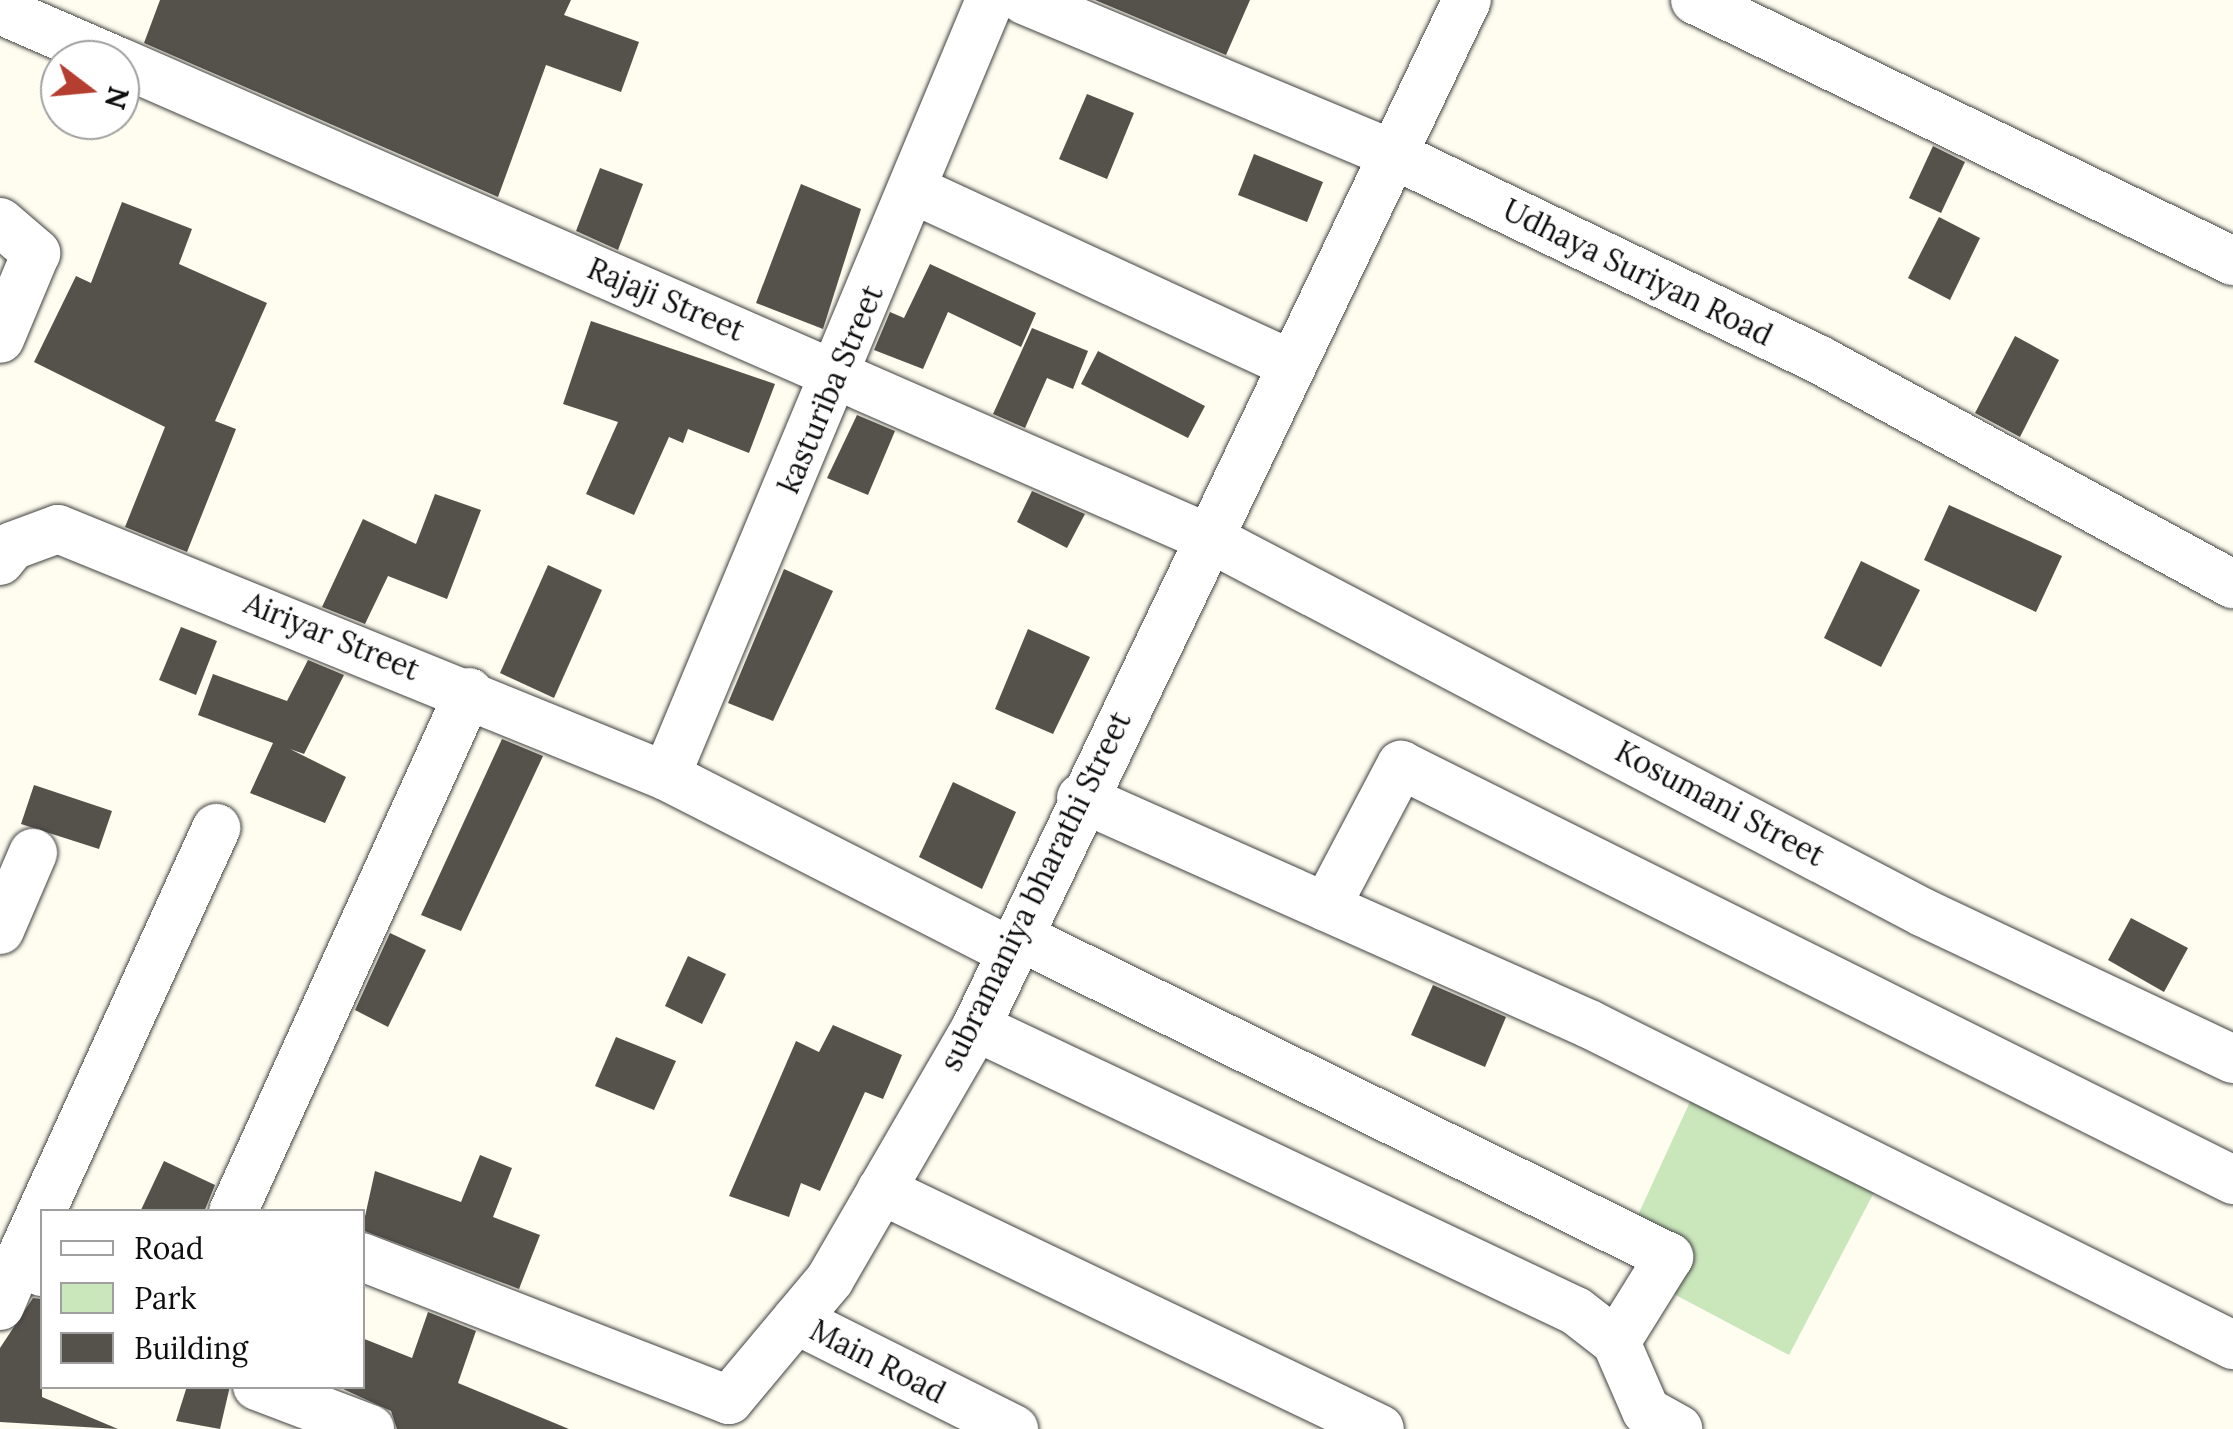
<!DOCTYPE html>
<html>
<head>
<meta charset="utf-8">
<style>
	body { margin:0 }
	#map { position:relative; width:2233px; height:1429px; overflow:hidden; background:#fefdef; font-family:Lora,serif }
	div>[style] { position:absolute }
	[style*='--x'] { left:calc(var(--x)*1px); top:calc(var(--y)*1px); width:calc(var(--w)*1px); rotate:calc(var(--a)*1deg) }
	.green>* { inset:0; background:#cae6bb }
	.building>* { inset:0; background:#55514b }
	.roads { filter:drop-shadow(0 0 2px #414141) drop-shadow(0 0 2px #414141) }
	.minor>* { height:48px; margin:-24px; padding:0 24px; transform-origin:24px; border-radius:24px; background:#fff }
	span { translate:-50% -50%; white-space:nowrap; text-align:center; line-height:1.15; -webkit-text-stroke:10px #fff; paint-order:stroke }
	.street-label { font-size:30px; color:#0e0e0e }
	.legend { position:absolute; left:40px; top:1209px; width:325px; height:180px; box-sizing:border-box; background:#fff; border:2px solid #9f9f9f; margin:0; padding:12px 18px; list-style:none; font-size:30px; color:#0e0e0e }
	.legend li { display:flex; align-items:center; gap:20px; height:50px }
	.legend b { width:50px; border:2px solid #9f9f9f }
	.north { position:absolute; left:40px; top:40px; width:100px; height:100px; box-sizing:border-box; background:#fff; border:2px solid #9f9f9f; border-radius:50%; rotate:106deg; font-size:28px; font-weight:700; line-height:40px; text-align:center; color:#0e0e0e }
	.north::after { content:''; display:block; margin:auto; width:35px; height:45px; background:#b43e2f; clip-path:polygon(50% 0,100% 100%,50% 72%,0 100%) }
</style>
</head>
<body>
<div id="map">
	<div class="green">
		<i style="clip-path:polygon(1694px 1093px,1881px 1179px,1789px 1355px,1670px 1292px,1633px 1226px)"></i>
	</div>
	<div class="building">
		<i style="clip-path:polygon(160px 0,571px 0,564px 15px,639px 42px,621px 92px,546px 65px,498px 197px,144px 43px)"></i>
		<i style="clip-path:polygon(1095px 0,1250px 0,1226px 55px)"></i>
		<i style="clip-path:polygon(1087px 94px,1134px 113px,1107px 179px,1059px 159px)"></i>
		<i style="clip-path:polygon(1933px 146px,1965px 162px,1941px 213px,1909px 198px)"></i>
		<i style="clip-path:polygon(1254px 154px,1323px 182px,1307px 222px,1238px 195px)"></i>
		<i style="clip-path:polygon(600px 168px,643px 184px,618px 250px,576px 231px)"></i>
		<i style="clip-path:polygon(801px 184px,861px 209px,823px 329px,756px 303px)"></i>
		<i style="clip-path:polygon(122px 202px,192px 229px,179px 264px,267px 303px,215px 421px,236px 429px,187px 552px,125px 527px,165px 427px,34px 362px,76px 276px,91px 283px)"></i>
		<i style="clip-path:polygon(1939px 217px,1980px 238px,1950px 300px,1908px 278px)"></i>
		<i style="clip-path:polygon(930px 264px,1036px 313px,1021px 347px,948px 312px,923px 369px,874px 350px,890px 312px,904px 318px)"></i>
		<i style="clip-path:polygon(591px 321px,775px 384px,749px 453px,688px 429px,683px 443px,669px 437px,634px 515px,586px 494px,618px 422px,563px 404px)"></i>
		<i style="clip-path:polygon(1032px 328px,1088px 351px,1073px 389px,1047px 378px,1025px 428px,993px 414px)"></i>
		<i style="clip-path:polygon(2015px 336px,2059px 360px,2020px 437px,1975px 413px)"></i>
		<i style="clip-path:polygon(1098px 351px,1205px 406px,1188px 438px,1081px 384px)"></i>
		<i style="clip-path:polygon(857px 415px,895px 431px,868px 495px,827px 478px)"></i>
		<i style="clip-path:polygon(1032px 491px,1085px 514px,1067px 548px,1017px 522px)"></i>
		<i style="clip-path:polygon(435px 494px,481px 510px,447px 599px,388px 576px,365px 624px,322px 607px,363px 519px,416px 544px)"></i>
		<i style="clip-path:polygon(1949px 505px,2062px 556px,2036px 612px,1924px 560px)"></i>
		<i style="clip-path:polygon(1861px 561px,1920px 590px,1881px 667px,1824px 638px)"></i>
		<i style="clip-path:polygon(548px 565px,602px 590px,554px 698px,500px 673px)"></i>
		<i style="clip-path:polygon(784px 569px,833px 591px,773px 721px,728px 703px)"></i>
		<i style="clip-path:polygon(181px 627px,217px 641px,196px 695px,159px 680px)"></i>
		<i style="clip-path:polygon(1028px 629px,1090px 657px,1053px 734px,995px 709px)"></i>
		<i style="clip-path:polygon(308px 660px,344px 675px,304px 754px,290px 749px,346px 777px,325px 823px,250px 793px,273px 743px,198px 715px,213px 674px,287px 701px)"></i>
		<i style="clip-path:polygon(502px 739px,543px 756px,461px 931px,421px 915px)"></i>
		<i style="clip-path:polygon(953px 782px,1016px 812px,982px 889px,919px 857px)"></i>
		<i style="clip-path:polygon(34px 785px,112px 811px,99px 849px,21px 824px)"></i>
		<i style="clip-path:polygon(2131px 918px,2188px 948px,2164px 992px,2108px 960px)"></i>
		<i style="clip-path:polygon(390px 933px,426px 950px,388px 1027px,355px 1010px)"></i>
		<i style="clip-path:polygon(688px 956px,726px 974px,702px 1024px,665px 1006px)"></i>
		<i style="clip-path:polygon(1433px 985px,1506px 1017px,1485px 1067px,1411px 1035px)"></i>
		<i style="clip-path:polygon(833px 1025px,902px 1055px,883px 1099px,865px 1092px,820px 1191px,801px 1183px,789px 1217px,729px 1196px,796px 1041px,819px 1052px)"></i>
		<i style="clip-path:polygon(616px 1037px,676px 1061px,654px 1110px,595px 1086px)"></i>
		<i style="clip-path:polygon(480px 1155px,512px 1168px,493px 1217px,540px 1235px,519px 1289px,362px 1230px,375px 1171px,461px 1202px)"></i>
		<i style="clip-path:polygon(164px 1161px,215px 1185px,204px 1212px,140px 1212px)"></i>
		<i style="clip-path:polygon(33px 1298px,42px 1299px,42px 1397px,118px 1429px,0 1422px,0 1348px)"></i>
		<i style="clip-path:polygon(428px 1312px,476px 1331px,458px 1383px,569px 1429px,397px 1429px,391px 1411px,343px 1389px,362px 1386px,362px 1338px,412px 1358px)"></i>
		<i style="clip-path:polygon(187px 1386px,230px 1386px,220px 1429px,176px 1421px)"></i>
	</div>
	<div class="roads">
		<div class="minor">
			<i style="--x:1024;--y:0;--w:401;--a:22.7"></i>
			<i style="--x:1394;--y:155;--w:471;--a:25.7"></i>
			<i style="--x:1818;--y:359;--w:472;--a:28.5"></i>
			<i style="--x:1695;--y:0;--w:598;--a:25.88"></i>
			<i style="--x:0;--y:10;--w:125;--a:23.5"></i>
			<i style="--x:120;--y:62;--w:1191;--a:23.62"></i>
			<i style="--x:1211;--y:539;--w:803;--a:27.68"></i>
			<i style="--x:1922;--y:912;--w:344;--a:25.3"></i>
			<i style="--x:914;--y:190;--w:417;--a:24.8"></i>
			<i style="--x:0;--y:222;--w:48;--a:40.7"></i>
			<i style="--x:36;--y:253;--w:93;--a:112.7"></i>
			<i style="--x:0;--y:561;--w:19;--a:-51"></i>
			<i style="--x:12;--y:546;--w:49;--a:-20.3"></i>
			<i style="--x:58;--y:529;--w:656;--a:22.11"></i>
			<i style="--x:666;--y:776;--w:387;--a:27"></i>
			<i style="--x:666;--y:776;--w:841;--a:-67.34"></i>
			<i style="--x:1081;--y:798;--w:556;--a:23.98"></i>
			<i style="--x:1589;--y:1024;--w:720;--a:26.49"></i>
			<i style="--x:1326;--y:907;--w:161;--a:-62.2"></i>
			<i style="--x:1401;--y:765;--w:930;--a:26.51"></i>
			<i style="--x:0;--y:930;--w:84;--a:-66.8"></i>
			<i style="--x:1018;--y:936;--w:726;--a:26.25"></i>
			<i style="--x:1669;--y:1257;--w:100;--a:121.9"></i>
			<i style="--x:976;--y:1027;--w:664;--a:25.33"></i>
			<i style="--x:1576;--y:1311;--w:51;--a:37.8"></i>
			<i style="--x:1616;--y:1342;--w:75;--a:66.5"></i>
			<i style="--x:1646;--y:1411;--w:37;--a:29"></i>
			<i style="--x:881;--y:1190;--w:553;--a:25.59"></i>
			<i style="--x:233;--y:1212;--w:571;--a:-65.59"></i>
			<i style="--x:362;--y:1257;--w:394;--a:21.3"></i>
			<i style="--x:729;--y:1400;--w:158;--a:-50.1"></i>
			<i style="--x:830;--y:1279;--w:291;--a:-59.9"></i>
			<i style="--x:976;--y:1027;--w:1138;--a:-64.45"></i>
			<i style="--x:19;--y:1261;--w:476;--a:-65.5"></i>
			<i style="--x:0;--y:1306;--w:49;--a:-67.1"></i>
			<i style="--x:19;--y:1261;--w:25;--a:26"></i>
			<i style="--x:796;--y:1320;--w:244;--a:26.6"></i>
			<i style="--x:257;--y:1386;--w:121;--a:20.8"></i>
		</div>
	</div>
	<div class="street-label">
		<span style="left:1638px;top:272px;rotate:26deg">Udhaya Suriyan Road</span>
		<span style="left:666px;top:299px;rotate:23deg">Rajaji Street</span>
		<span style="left:830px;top:389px;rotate:-67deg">kasturiba Street</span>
		<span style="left:332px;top:636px;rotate:22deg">Airiyar Street</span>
		<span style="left:1720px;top:803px;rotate:28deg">Kosumani Street</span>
		<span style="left:1035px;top:891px;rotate:-64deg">subramaniya bharathi Street</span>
		<span style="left:878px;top:1361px;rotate:27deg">Main Road</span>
	</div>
	<ul class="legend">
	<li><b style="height:12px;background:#fff"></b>Road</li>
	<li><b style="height:28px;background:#cae6bb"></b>Park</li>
	<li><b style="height:28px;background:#55514b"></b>Building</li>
	</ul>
	<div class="north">N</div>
</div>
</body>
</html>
